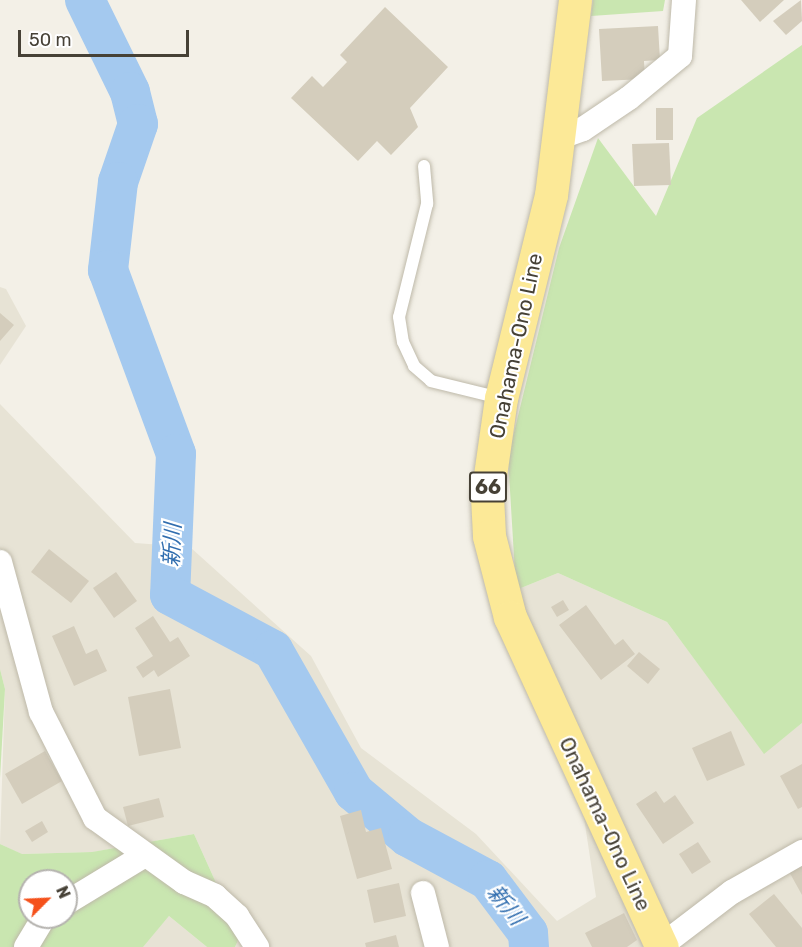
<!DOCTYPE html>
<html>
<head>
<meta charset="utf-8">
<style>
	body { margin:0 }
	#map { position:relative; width:802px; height:947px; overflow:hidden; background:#f3f0e7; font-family:Rubik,"Noto Sans JP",sans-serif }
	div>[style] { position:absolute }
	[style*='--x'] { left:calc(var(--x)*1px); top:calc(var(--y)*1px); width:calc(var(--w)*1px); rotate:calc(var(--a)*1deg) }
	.residential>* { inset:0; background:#e7e3d5 }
	.green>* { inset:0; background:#c9e6b0 }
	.river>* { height:40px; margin:-20px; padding:0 20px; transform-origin:20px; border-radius:20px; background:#a4c9ef }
	.building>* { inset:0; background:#d4cdbc }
	.roads { filter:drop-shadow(0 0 2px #beb9a9) drop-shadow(0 0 2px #beb9a9) }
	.lane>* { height:12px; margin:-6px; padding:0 6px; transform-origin:6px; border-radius:6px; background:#fff }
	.street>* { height:24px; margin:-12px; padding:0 12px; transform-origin:12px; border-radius:12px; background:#fff }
	.primary>* { height:33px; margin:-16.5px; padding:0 16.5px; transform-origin:16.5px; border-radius:16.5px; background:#fce997 }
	span { translate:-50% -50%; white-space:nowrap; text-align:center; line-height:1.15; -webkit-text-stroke:4.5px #fff; paint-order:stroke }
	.shield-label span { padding:2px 4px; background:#fff; border:2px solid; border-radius:4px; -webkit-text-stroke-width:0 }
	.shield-label { font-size:20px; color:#464136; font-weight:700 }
	.street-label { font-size:21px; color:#464136 }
	.water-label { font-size:22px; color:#316eaf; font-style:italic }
	.north { position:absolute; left:18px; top:869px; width:60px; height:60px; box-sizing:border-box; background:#fff; border:2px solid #b5b3af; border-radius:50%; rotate:66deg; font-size:16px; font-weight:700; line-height:24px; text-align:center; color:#464136 }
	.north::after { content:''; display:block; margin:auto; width:21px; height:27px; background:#f5511b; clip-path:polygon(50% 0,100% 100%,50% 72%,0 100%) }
	.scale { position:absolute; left:18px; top:30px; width:171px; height:27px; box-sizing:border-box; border:3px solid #464136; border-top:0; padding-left:8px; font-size:18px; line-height:21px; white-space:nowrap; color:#464136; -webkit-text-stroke:4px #fff; paint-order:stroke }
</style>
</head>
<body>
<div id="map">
	<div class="residential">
		<i style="clip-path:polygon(0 287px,6px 289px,26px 326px,0 365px)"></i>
		<i style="clip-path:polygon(0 404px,135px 543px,190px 547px,311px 656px,361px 748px,476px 834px,557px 921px,596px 897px,566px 699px,516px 590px,558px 573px,667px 622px,764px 753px,802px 723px,802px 947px,235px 947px,240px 936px,194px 834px,93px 852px,21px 854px,0 844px,5px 689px,0 669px)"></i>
		<i style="clip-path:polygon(169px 916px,207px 947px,142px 947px)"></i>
	</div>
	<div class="green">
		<i style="clip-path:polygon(593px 0,665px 0,663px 11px,591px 16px)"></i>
		<i style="clip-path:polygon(802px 45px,802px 723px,764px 754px,667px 622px,558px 573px,516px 590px,508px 457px,559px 248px,598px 138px,656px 216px,697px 118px)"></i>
		<i style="clip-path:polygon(0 669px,5px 689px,0 778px)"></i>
		<i style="clip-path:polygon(evenodd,194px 834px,240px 936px,235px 947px,207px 947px,169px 916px,143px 947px,0 947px,0 844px,22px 854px,92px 852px,194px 834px,30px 881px,66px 881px,66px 917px,30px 917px,30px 881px)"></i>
	</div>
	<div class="river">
		<i style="--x:85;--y:0;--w:102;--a:63.9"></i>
		<i style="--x:130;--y:92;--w:33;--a:76"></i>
		<i style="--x:138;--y:124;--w:61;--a:109"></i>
		<i style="--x:118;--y:182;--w:89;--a:96.5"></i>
		<i style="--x:108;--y:270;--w:196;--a:69.7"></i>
		<i style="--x:176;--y:454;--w:141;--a:92.4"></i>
		<i style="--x:170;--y:595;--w:117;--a:28.1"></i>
		<i style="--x:273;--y:650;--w:163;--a:60.3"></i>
		<i style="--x:354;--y:792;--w:70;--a:39.8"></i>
		<i style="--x:408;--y:837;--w:91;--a:28.3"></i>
		<i style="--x:488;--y:880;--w:66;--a:53"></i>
		<i style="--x:528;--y:933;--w:14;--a:86"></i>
	</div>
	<div class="building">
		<i style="clip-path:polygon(741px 0,784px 0,760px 22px)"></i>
		<i style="clip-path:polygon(801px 0,802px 21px,786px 35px,773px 21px)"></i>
		<i style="clip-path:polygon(385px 7px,448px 67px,410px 108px,418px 127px,391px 155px,377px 141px,358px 161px,291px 98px,312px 76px,323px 87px,347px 62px,340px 55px)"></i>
		<i style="clip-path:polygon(658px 26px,660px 60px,644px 61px,645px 79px,602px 81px,599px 29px)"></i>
		<i style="clip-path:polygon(656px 108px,673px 108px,673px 140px,656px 140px)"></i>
		<i style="clip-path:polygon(669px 143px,671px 185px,634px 186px,632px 144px)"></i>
		<i style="clip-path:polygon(0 313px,14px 325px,0 341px)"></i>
		<i style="clip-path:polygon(49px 549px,89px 581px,71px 603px,31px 572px)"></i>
		<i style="clip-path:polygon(116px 572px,137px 601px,114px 618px,93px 588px)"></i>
		<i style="clip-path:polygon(563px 600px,569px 610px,557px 617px,551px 607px)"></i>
		<i style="clip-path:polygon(586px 605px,615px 645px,623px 639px,635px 654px,601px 680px,559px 625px)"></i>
		<i style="clip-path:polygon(153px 616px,170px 642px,178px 637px,190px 656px,158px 677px,154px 670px,143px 678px,136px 667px,153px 656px,135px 628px)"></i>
		<i style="clip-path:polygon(74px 626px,86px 654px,97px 649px,107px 671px,74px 686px,52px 636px)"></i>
		<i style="clip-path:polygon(639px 652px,660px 669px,648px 684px,627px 666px)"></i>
		<i style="clip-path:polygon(170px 689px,181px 748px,139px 756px,128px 697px)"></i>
		<i style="clip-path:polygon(731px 731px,745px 765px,707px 781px,692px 748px)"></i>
		<i style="clip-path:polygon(45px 751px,62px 781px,22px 804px,5px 774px)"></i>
		<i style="clip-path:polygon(802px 764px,802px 807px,798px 809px,780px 776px)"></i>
		<i style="clip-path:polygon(656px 791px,664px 803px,675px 795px,694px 823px,663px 844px,636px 804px)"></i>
		<i style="clip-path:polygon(159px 798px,164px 817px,128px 826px,123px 807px)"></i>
		<i style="clip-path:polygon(361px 810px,366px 832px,381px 828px,392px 869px,357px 879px,340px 816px)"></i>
		<i style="clip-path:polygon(42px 821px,48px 832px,32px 842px,25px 831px)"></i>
		<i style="clip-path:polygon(698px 842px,711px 862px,692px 874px,679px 854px)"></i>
		<i style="clip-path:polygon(802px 859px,802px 895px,787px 868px)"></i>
		<i style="clip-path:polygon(399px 883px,406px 916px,374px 923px,367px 890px)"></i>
		<i style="clip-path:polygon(774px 894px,802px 928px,802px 947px,776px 947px,749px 914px)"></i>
		<i style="clip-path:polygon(624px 913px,637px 940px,627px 947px,592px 947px,585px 933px)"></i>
		<i style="clip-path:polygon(396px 935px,399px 947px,366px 947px,365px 943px)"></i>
	</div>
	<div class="roads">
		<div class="lane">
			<i style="--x:424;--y:166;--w:38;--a:85"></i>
			<i style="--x:427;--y:204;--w:116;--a:103.9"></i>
			<i style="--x:399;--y:317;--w:25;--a:81"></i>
			<i style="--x:403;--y:342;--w:26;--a:65"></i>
			<i style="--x:414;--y:366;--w:23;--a:41"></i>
			<i style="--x:431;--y:381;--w:71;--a:13.8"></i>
		</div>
		<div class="street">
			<i style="--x:561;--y:137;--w:23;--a:-20"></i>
			<i style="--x:583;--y:129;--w:55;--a:-34"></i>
			<i style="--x:629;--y:98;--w:66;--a:-39.5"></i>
			<i style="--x:680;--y:56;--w:56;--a:-85.9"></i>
			<i style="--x:0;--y:562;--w:156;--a:74.7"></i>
			<i style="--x:41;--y:712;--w:119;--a:63"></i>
			<i style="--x:95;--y:818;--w:110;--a:35.7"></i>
			<i style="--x:184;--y:882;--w:34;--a:24"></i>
			<i style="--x:215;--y:896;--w:30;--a:42"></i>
			<i style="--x:237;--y:916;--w:37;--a:57"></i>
			<i style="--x:423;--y:893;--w:56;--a:75.5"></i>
			<i style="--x:66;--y:903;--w:92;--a:-31.3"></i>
			<i style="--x:661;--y:946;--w:89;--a:-37.3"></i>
			<i style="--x:732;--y:892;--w:81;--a:-29.7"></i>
			<i style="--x:26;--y:947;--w:35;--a:-59"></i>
		</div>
		<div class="primary">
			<i style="--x:575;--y:0;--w:196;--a:97"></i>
			<i style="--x:551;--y:195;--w:209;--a:103.8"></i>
			<i style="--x:501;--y:398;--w:99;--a:98.1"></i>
			<i style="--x:487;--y:496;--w:40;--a:87.1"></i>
			<i style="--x:489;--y:536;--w:84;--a:75.5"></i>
			<i style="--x:510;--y:617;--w:363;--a:65.3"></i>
		</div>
	</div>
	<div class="shield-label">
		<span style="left:488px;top:487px">66</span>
	</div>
	<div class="street-label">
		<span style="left:516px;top:346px;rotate:-78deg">Onahama-Ono Line</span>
		<span style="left:605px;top:824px;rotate:65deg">Onahama-Ono Line</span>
	</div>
	<div class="water-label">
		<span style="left:172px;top:545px;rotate:-87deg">新川</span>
		<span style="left:506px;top:905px;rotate:51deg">新川</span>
	</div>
	<div class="north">N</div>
	<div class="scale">50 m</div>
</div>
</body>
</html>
